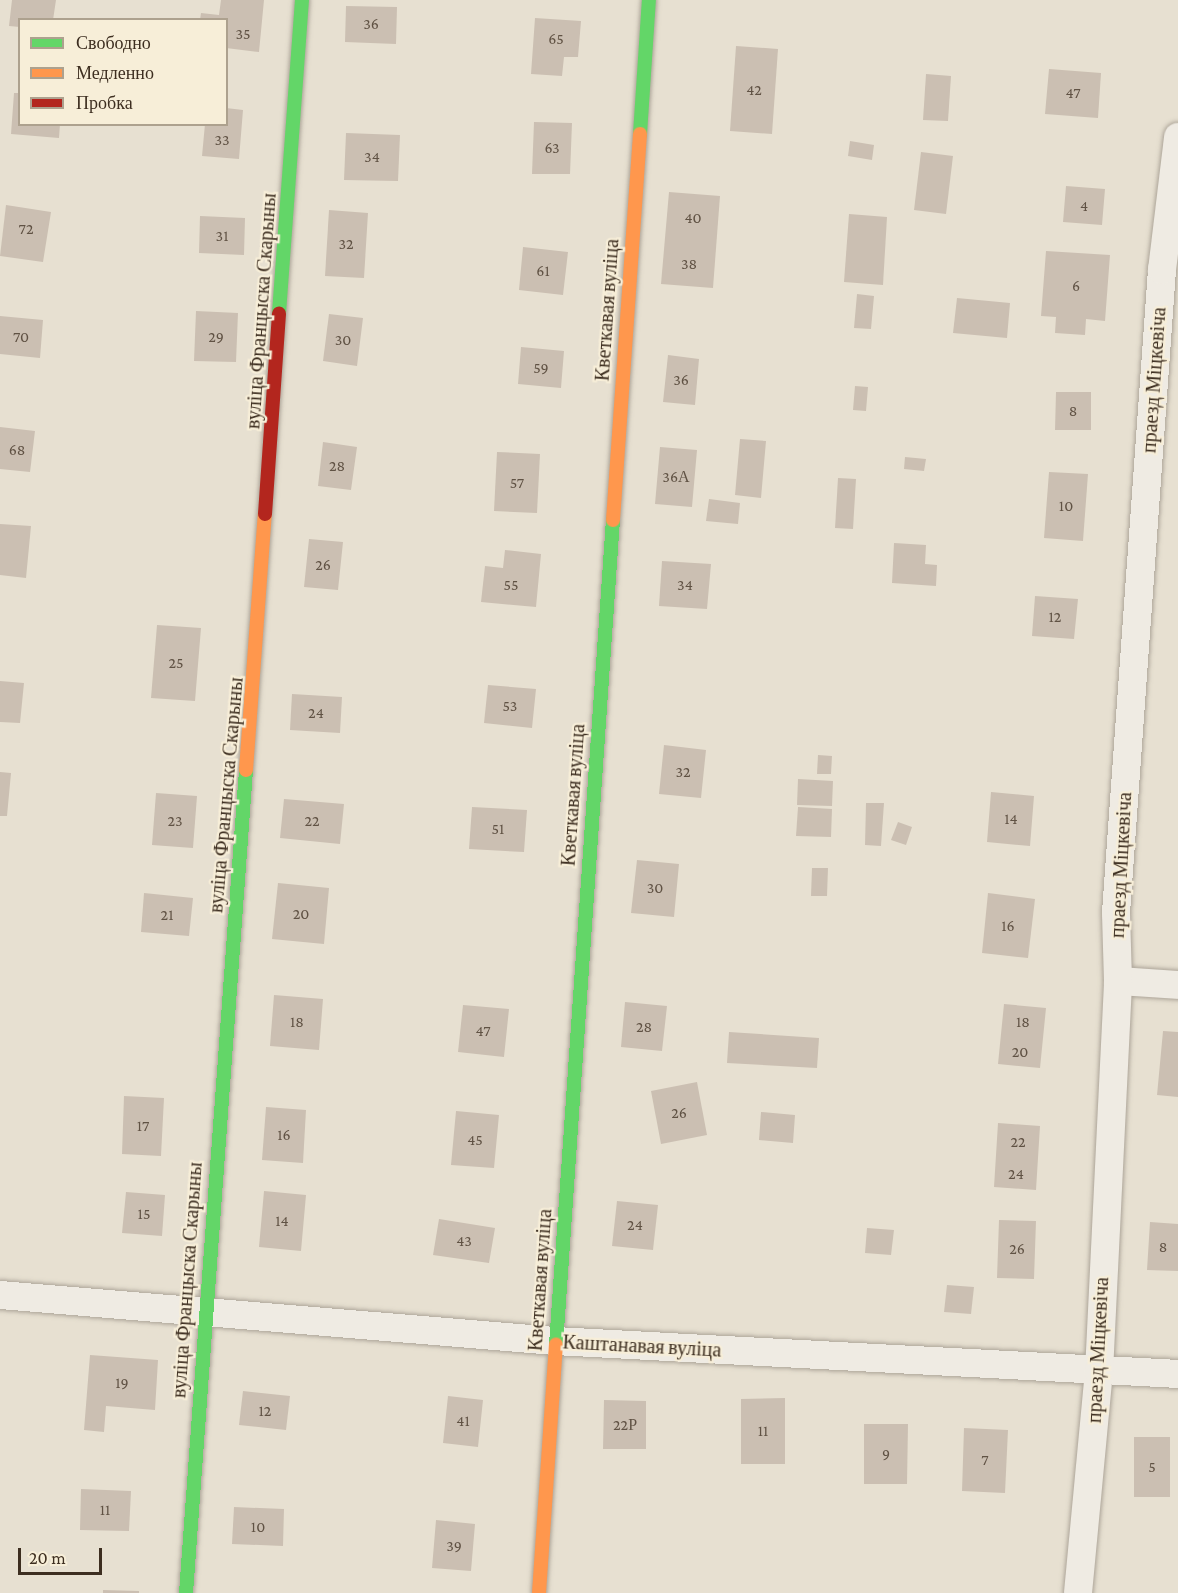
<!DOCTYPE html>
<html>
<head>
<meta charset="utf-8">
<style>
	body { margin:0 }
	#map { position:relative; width:1178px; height:1593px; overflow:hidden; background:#e7e0d1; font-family:"Crimson Pro",serif }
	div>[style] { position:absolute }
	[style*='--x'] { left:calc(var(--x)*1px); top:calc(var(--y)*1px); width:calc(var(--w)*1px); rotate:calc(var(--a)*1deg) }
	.building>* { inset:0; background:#cbbfb2 }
	.roads { filter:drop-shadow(0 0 2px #ada599) drop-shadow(0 0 2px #ada599) }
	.street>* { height:28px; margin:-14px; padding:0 14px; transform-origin:14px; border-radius:14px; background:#efebe3 }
	.fast>* { height:14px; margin:-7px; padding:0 7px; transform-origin:7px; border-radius:7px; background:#63d668 }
	.slow>* { height:14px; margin:-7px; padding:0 7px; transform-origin:7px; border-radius:7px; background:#ff974d }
	.jam>* { height:14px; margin:-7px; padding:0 7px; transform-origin:7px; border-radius:7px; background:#b3261e }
	span { translate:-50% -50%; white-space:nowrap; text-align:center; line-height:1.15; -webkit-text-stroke:4.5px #f7eed8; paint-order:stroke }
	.number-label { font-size:16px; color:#605244 }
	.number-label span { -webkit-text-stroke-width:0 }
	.street-label { font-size:20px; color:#3d2e20 }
	.legend { position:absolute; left:18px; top:18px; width:210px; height:108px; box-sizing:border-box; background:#f7eed8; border:2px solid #ada18e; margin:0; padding:8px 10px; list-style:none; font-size:18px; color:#3d2e20 }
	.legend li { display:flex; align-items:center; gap:12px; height:30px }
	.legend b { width:30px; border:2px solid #ada18e }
	.scale { position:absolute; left:18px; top:1548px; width:84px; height:27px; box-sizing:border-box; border:3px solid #3d2e20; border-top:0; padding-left:8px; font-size:18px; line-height:21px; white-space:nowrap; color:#3d2e20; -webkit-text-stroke:4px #f7eed8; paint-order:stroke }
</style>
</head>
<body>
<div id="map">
	<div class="building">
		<i style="clip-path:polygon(12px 0,56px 0,53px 20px,20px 20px,20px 27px,9px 26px)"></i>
		<i style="clip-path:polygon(221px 0,264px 0,259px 52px,226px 48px,226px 20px,200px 20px,201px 13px,219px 15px)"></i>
		<i style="clip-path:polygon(346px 6px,397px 7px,396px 44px,345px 42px)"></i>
		<i style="clip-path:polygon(535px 18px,581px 21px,578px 57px,564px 57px,562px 76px,531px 74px)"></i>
		<i style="clip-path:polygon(736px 46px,778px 49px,772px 134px,730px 131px)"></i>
		<i style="clip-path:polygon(1049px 69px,1101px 73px,1098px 118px,1045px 114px)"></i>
		<i style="clip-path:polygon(926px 74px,951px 76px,948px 121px,923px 120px)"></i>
		<i style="clip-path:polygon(14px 93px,20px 93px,20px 124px,60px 124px,59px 138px,11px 134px)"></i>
		<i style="clip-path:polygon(226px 108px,243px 110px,239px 159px,202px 156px,205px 124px,226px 124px)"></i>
		<i style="clip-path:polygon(534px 122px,572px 123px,570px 174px,532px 174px)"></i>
		<i style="clip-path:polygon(346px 133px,400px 135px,398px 181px,344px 180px)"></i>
		<i style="clip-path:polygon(850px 141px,874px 145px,872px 160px,848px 156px)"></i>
		<i style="clip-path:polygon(921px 152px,953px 156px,946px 214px,914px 210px)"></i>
		<i style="clip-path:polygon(1066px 186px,1105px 189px,1102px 225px,1063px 222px)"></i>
		<i style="clip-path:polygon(669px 192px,720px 196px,713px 288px,661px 284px)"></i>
		<i style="clip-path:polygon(6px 205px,51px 212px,43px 262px,0 256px)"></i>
		<i style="clip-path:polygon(329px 210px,368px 213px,364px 278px,325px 276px)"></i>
		<i style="clip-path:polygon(849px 214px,887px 217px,883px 285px,844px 282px)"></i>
		<i style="clip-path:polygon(200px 216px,245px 218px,244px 255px,199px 253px)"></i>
		<i style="clip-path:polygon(523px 247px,568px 252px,563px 295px,519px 290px)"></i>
		<i style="clip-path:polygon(1046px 251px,1110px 255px,1105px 321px,1086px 319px,1085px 335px,1055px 333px,1056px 317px,1041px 316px)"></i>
		<i style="clip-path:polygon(857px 294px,874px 296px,871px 329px,854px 328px)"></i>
		<i style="clip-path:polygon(957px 298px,1010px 303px,1007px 338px,953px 333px)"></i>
		<i style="clip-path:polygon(196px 311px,238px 313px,236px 362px,194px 361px)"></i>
		<i style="clip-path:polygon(329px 314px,363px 318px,357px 366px,323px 361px)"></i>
		<i style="clip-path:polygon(0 316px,43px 320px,40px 358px,0 354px)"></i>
		<i style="clip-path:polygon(521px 347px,564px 351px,561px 388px,518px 384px)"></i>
		<i style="clip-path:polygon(668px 355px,699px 359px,695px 405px,663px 402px)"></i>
		<i style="clip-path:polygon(855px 386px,868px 387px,866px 411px,853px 410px)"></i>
		<i style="clip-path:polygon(1056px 392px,1091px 392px,1091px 430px,1055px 430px)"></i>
		<i style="clip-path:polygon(0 427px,35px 431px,30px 472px,0 469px)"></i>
		<i style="clip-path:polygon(740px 439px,766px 441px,761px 498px,735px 495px)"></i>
		<i style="clip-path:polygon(323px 442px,357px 447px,351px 490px,318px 486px)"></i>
		<i style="clip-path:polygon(660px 447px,697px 450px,692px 507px,655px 504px)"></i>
		<i style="clip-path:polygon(497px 452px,540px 454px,537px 513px,494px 511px)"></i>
		<i style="clip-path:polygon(905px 457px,926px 459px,924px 471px,904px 469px)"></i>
		<i style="clip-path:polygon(1049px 472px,1088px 474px,1083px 541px,1044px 538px)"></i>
		<i style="clip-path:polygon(838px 478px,856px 479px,853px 529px,835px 528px)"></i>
		<i style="clip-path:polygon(709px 499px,740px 503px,738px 524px,706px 521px)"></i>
		<i style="clip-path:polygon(0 524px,31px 526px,26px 578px,0 575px)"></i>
		<i style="clip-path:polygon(309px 539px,343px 542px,338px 590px,304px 587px)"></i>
		<i style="clip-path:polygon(894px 543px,926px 545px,925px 564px,937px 565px,936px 586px,892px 583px)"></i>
		<i style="clip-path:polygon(505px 550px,541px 554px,536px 607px,481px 602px,485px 566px,503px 568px)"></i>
		<i style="clip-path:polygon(662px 561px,711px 564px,707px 609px,659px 606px)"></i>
		<i style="clip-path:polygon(1035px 596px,1078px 599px,1074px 639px,1032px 636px)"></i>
		<i style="clip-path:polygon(157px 625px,201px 628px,195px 701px,151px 698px)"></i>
		<i style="clip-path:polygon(0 681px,24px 683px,20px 723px,0 722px)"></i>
		<i style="clip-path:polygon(488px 685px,536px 689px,532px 728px,484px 723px)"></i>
		<i style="clip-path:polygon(292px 694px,342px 697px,340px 733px,290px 730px)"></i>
		<i style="clip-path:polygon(664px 745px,706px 750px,701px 798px,659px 794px)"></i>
		<i style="clip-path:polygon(818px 755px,832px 756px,831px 774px,817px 774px)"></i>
		<i style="clip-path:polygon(0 772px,11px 773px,7px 816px,0 816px)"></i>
		<i style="clip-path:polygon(798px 779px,833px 781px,832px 806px,797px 805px)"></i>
		<i style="clip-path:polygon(991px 792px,1034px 796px,1030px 846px,987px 842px)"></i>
		<i style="clip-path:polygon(156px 793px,197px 796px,193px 848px,152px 845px)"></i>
		<i style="clip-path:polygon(284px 799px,344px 804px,340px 844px,280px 838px)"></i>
		<i style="clip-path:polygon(866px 803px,884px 803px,881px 846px,865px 845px)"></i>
		<i style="clip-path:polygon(472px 807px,527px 810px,524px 852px,469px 849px)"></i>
		<i style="clip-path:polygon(798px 807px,832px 809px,831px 837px,796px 836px)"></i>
		<i style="clip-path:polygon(898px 822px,912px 827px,906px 845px,891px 840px)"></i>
		<i style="clip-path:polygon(637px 860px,679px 864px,674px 917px,631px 913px)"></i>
		<i style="clip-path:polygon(812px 868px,828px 868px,827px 896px,811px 896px)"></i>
		<i style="clip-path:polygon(278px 883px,329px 888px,324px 944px,272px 939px)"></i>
		<i style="clip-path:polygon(144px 893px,193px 898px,189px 936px,141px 932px)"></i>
		<i style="clip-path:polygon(988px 893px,1035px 899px,1028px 958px,982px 953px)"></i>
		<i style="clip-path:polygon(274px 995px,323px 999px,319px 1050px,270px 1046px)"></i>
		<i style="clip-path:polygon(625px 1002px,667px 1006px,662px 1051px,621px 1047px)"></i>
		<i style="clip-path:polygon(1004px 1004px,1046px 1008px,1040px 1068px,998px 1064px)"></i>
		<i style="clip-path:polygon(463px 1005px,509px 1009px,504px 1057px,458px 1052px)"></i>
		<i style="clip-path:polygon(1163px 1031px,1178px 1032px,1178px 1097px,1157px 1095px)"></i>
		<i style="clip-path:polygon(729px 1032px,819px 1038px,817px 1068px,727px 1063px)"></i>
		<i style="clip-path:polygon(697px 1082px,707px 1135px,661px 1144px,651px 1091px)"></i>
		<i style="clip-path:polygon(124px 1096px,164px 1098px,161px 1156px,122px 1154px)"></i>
		<i style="clip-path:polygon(266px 1107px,306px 1110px,303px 1163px,262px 1160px)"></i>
		<i style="clip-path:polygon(456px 1111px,499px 1115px,494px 1168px,451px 1165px)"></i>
		<i style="clip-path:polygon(761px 1112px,795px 1115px,793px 1143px,759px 1140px)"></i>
		<i style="clip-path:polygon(998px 1123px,1040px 1126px,1036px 1190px,994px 1187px)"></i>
		<i style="clip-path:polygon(264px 1191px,306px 1195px,301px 1251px,259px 1247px)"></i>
		<i style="clip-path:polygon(126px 1192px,165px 1195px,162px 1236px,122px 1233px)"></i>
		<i style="clip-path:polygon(617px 1201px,658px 1205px,653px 1250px,612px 1246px)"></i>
		<i style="clip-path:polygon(439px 1219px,495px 1228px,489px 1263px,433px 1255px)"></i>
		<i style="clip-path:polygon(999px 1220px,1036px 1221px,1034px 1279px,997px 1278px)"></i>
		<i style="clip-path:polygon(1150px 1222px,1178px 1224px,1178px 1271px,1147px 1270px)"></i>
		<i style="clip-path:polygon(867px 1228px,894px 1230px,891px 1255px,865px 1253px)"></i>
		<i style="clip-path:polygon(947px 1285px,974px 1287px,971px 1314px,944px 1312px)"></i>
		<i style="clip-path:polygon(90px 1355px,158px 1360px,155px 1410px,106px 1406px,104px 1432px,84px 1430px)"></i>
		<i style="clip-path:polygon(243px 1391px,290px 1396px,286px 1430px,239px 1425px)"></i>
		<i style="clip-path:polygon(448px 1396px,483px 1400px,478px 1447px,443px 1443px)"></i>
		<i style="clip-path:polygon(785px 1398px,785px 1464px,741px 1464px,741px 1399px)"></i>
		<i style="clip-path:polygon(604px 1400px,646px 1401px,646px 1449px,603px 1449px)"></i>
		<i style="clip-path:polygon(864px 1424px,908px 1424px,907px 1484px,864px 1484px)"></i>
		<i style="clip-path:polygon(964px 1428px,1008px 1430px,1005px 1493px,962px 1491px)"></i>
		<i style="clip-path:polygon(1134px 1437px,1170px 1437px,1170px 1497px,1134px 1497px)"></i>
		<i style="clip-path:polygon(81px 1489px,131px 1491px,129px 1531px,80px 1530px)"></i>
		<i style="clip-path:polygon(234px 1507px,284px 1509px,283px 1546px,232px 1544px)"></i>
		<i style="clip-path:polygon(436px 1520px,475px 1524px,471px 1571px,432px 1568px)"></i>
		<i style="clip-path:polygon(103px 1590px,139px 1591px,139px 1593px,103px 1593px)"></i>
	</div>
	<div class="roads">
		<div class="street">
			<i style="--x:1118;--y:981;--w:60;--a:3.8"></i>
			<i style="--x:0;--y:1295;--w:557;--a:4.74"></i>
			<i style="--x:555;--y:1341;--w:624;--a:3.03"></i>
			<i style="--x:1078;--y:1593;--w:222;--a:-84.6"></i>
			<i style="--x:1099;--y:1372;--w:391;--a:-87.2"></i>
			<i style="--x:1118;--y:981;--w:68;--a:-91.7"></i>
			<i style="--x:1116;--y:913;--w:645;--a:-85.91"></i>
			<i style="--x:1162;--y:270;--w:134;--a:-83.1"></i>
		</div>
		<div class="fast">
			<i style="--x:640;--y:134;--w:134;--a:-86.2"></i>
			<i style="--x:279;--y:313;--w:314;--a:-85.8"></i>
			<i style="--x:556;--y:1345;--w:827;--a:-86.05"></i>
			<i style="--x:186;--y:1593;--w:825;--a:-85.83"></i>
		</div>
		<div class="slow">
			<i style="--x:613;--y:520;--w:387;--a:-86"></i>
			<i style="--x:246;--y:770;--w:257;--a:-85.8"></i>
			<i style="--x:539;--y:1593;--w:249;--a:-86.1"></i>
		</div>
		<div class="jam">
			<i style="--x:265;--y:514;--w:201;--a:-86"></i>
		</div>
	</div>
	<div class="number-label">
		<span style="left:371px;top:24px">36</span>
		<span style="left:243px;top:34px">35</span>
		<span style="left:556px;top:39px">65</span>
		<span style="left:754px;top:90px">42</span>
		<span style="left:1073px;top:93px">47</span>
		<span style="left:222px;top:140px">33</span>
		<span style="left:552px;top:148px">63</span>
		<span style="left:372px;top:157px">34</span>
		<span style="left:1084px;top:206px">4</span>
		<span style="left:693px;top:218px">40</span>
		<span style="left:26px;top:229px">72</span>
		<span style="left:222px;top:236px">31</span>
		<span style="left:346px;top:244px">32</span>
		<span style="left:689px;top:264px">38</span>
		<span style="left:543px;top:271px">61</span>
		<span style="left:1076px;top:286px">6</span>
		<span style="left:21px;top:337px">70</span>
		<span style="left:216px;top:337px">29</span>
		<span style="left:343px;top:340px">30</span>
		<span style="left:541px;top:368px">59</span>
		<span style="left:681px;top:380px">36</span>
		<span style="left:1073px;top:411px">8</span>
		<span style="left:17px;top:450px">68</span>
		<span style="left:337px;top:466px">28</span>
		<span style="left:676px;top:477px">36А</span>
		<span style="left:517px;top:483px">57</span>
		<span style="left:1066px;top:506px">10</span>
		<span style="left:323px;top:565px">26</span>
		<span style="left:511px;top:585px">55</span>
		<span style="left:685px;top:585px">34</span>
		<span style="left:1055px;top:617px">12</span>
		<span style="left:176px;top:663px">25</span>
		<span style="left:510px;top:706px">53</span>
		<span style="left:316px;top:713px">24</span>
		<span style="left:683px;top:772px">32</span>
		<span style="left:1011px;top:819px">14</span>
		<span style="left:175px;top:821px">23</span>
		<span style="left:312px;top:821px">22</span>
		<span style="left:498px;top:829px">51</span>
		<span style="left:655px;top:888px">30</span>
		<span style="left:301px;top:914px">20</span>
		<span style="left:167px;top:915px">21</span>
		<span style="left:1008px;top:926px">16</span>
		<span style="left:297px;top:1022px">18</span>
		<span style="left:1023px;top:1022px">18</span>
		<span style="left:644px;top:1027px">28</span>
		<span style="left:483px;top:1031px">47</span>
		<span style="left:1020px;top:1052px">20</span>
		<span style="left:679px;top:1113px">26</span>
		<span style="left:143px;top:1126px">17</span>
		<span style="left:284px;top:1135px">16</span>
		<span style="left:475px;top:1140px">45</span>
		<span style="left:1018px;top:1142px">22</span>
		<span style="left:1016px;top:1174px">24</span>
		<span style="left:144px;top:1214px">15</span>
		<span style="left:282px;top:1221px">14</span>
		<span style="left:635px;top:1225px">24</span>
		<span style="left:464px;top:1241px">43</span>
		<span style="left:1163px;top:1247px">8</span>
		<span style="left:1017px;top:1249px">26</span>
		<span style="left:122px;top:1383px">19</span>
		<span style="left:265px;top:1411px">12</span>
		<span style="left:463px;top:1421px">41</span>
		<span style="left:625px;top:1425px">22Р</span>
		<span style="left:763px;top:1431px">11</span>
		<span style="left:886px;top:1454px">9</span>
		<span style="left:985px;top:1460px">7</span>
		<span style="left:1152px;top:1467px">5</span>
		<span style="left:105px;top:1510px">11</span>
		<span style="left:258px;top:1527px">10</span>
		<span style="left:454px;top:1546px">39</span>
	</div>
	<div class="street-label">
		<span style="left:607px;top:310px;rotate:-86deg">Кветкавая вуліца</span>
		<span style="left:261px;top:311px;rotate:-86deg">вуліца Францыска Скарыны</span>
		<span style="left:1154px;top:380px;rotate:-86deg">праезд Міцкевіча</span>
		<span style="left:226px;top:795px;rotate:-85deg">вуліца Францыска Скарыны</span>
		<span style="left:573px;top:795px;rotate:-86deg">Кветкавая вуліца</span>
		<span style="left:1121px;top:865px;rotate:-87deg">праезд Міцкевіча</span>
		<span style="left:187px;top:1280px;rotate:-86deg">вуліца Францыска Скарыны</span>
		<span style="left:540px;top:1280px;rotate:-86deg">Кветкавая вуліца</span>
		<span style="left:642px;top:1346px;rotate:3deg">Каштанавая вуліца</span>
		<span style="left:1098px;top:1350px;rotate:-87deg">праезд Міцкевіча</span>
	</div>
	<ul class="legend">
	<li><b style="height:8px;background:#63d668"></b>Свободно</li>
	<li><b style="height:8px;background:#ff974d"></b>Медленно</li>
	<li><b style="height:8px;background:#b3261e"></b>Пробка</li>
	</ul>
	<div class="scale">20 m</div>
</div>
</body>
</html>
